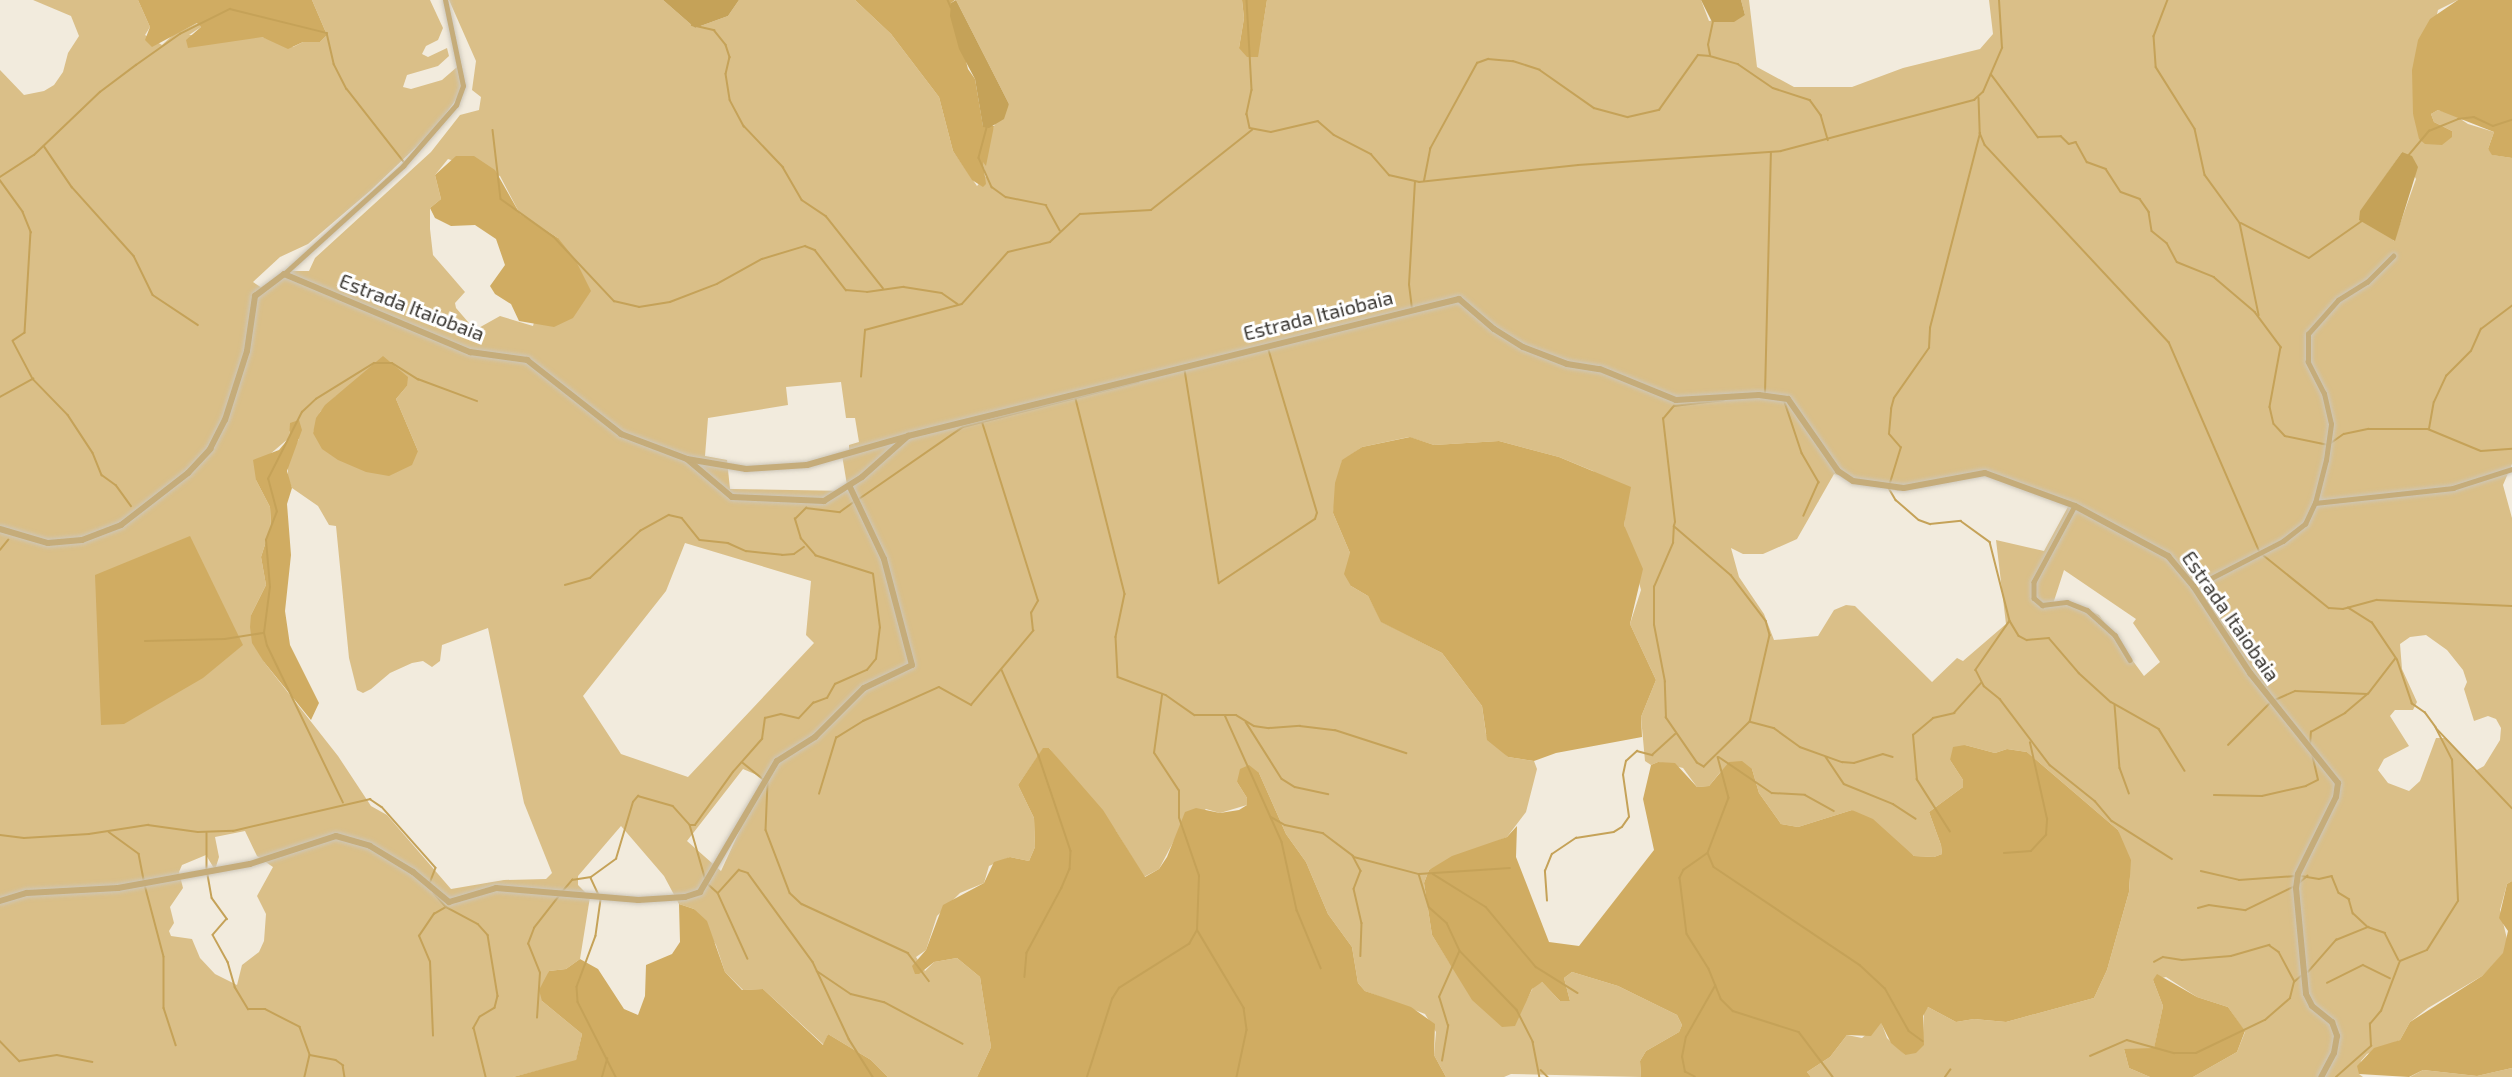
<!DOCTYPE html>
<html>
<head>
<meta charset="utf-8">
<style>
	body { margin:0 }
	#map { position:relative; width:2512px; height:1077px; overflow:hidden; background:#f2ebdd; font-family:"Exo 2",sans-serif }
	div>[style] { position:absolute }
	[style*='--x'] { left:calc(var(--x)*1px); top:calc(var(--y)*1px); width:calc(var(--w)*1px); rotate:calc(var(--a)*1deg) }
	.green>* { inset:0; background:#dabf88 }
	.forest>* { inset:0; background:#d0ac62 }
	.water>* { inset:0; background:#c5a258 }
	.stream>* { height:1.5px; margin:-0.75px; padding:0 0.75px; transform-origin:0.75px; border-radius:0.75px; background:#c5a258 }
	.roads { filter:drop-shadow(0 0 2px #cdc7ba) drop-shadow(0 0 2px #cdc7ba) }
	.minor>* { height:4.5px; margin:-2.25px; padding:0 2.25px; transform-origin:2.25px; border-radius:2.25px; background:#c5ac7a }
	.tertiary>* { height:6px; margin:-3px; padding:0 3px; transform-origin:3px; border-radius:3px; background:#c5ac7a }
	span { translate:-50% -50%; white-space:nowrap; text-align:center; line-height:1.15; -webkit-text-stroke:6px #fff; paint-order:stroke }
	.street-label { font-size:20px; color:#383530 }
</style>
</head>
<body>
<div id="map">
	<div class="green">
		<i style="clip-path:polygon(evenodd,33px 0,138px 0,150px 27px,145px 35px,162px 45px,174px 34px,198px 23px,201px 27px,189px 35px,262px 37px,293px 47px,303px 42px,320px 42px,327px 35px,312px 0,430px 0,443px 28px,438px 40px,426px 46px,422px 54px,428px 57px,447px 48px,449px 56px,438px 66px,407px 75px,403px 87px,411px 89px,442px 80px,457px 67px,464px 76px,464px 85px,455px 101px,433px 131px,370px 191px,308px 244px,280px 257px,253px 282px,262px 288px,284px 271px,309px 271px,315px 258px,431px 152px,460px 115px,479px 110px,481px 97px,472px 90px,476px 61px,449px 0,663px 0,695px 28px,728px 16px,739px 0,855px 0,891px 34px,939px 97px,953px 151px,977px 186px,986px 176px,982px 160px,994px 126px,1009px 104px,956px 0,1242px 0,1244px 18px,1239px 48px,1261px 37px,1267px 0,1701px 0,1709px 21px,1745px 15px,1741px 0,1749px 0,1757px 67px,1794px 87px,1852px 87px,1903px 68px,1980px 49px,1993px 34px,1989px 0,2458px 0,2438px 10px,2413px 114px,2452px 137px,2452px 131px,2434px 122px,2431px 114px,2438px 110px,2453px 114px,2468px 124px,2494px 132px,2488px 149px,2493px 155px,2512px 158px,2512px 464px,2503px 485px,2512px 518px,2512px 881px,2507px 884px,2500px 910px,2508px 943px,2504px 953px,2482px 976px,2428px 1008px,2410px 1022px,2400px 1040px,2367px 1054px,2361px 1061px,2359px 1074px,2363px 1077px,2193px 1077px,2237px 1052px,2245px 1032px,2228px 1007px,2197px 997px,2166px 977px,2153px 980px,2163px 1006px,2154px 1049px,2124px 1049px,2129px 1068px,2150px 1077px,1811px 1077px,1807px 1072px,1830px 1057px,1847px 1035px,1862px 1038px,1881px 1022px,1887px 1038px,1905px 1055px,1923px 1033px,1924px 1010px,1928px 1007px,1956px 1022px,1974px 1019px,2006px 1022px,2094px 998px,2107px 970px,2129px 892px,2130px 879px,2118px 830px,2027px 752px,2007px 749px,1995px 753px,1965px 745px,1950px 760px,1963px 780px,1963px 787px,1929px 812px,1941px 845px,1942px 854px,1934px 857px,1914px 856px,1852px 810px,1798px 827px,1781px 824px,1759px 793px,1752px 769px,1722px 770px,1709px 786px,1697px 787px,1683px 768px,1658px 762px,1651px 765px,1645px 761px,1641px 717px,1656px 680px,1630px 624px,1641px 590px,1624px 525px,1626px 510px,1593px 471px,1559px 457px,1499px 441px,1434px 445px,1409px 437px,1362px 447px,1342px 461px,1333px 513px,1350px 553px,1351px 586px,1368px 596px,1382px 622px,1442px 653px,1482px 706px,1486px 734px,1508px 757px,1534px 761px,1537px 769px,1526px 812px,1507px 837px,1429px 870px,1424px 883px,1432px 935px,1449px 962px,1527px 999px,1535px 984px,1542px 982px,1560px 1001px,1570px 1001px,1564px 978px,1572px 972px,1618px 986px,1677px 1015px,1682px 1025px,1679px 1032px,1646px 1051px,1640px 1061px,1641px 1077px,1511px 1074px,1504px 1077px,1446px 1077px,1434px 1055px,1436px 1032px,1425px 1014px,1365px 991px,1358px 983px,1352px 947px,1328px 914px,1306px 862px,1286px 834px,1259px 773px,1237px 782px,1247px 798px,1247px 805px,1220px 813px,1206px 809px,1179px 831px,1159px 869px,1144px 877px,1116px 831px,1049px 748px,1043px 749px,1018px 785px,1034px 818px,1035px 847px,1029px 861px,1010px 857px,989px 866px,984px 883px,960px 893px,937px 916px,926px 950px,916px 957px,925px 971px,934px 962px,957px 958px,980px 977px,991px 1047px,977px 1077px,888px 1077px,871px 1060px,828px 1034px,824px 1045px,763px 989px,743px 990px,725px 972px,716px 945px,694px 909px,679px 904px,664px 876px,621px 826px,578px 876px,578px 885px,590px 897px,580px 959px,566px 969px,549px 971px,542px 1001px,582px 1034px,576px 1061px,513px 1077px,0 1077px,0 70px,24px 95px,44px 91px,54px 85px,63px 72px,68px 53px,79px 36px,71px 16px,33px 0,2402px 152px,2416px 179px,2394px 241px,2373px 194px,2402px 152px,33px 0,448px 159px,500px 176px,520px 214px,558px 238px,533px 326px,500px 316px,475px 330px,456px 308px,455px 303px,465px 292px,433px 255px,430px 229px,430px 208px,441px 199px,435px 175px,448px 159px,33px 0,841px 382px,846px 418px,855px 418px,859px 442px,849px 445px,849px 453px,842px 455px,848px 491px,730px 489px,727px 460px,705px 456px,708px 418px,788px 405px,786px 387px,841px 382px,33px 0,407px 386px,396px 399px,418px 451px,313px 433px,320px 412px,336px 396px,407px 386px,33px 0,289px 431px,299px 439px,288px 459px,288px 478px,292px 488px,318px 506px,329px 525px,336px 526px,349px 658px,357px 690px,363px 693px,371px 689px,390px 673px,412px 663px,423px 661px,432px 667px,440px 661px,442px 645px,488px 628px,524px 803px,552px 873px,546px 879px,504px 880px,451px 889px,387px 815px,371px 806px,338px 756px,264px 662px,251px 615px,266px 585px,261px 557px,271px 526px,270px 507px,256px 480px,269px 455px,289px 438px,289px 431px,33px 0,1979px 472px,2069px 505px,2044px 551px,1996px 540px,2006px 624px,1963px 661px,1957px 658px,1932px 682px,1855px 606px,1846px 605px,1834px 610px,1818px 636px,1774px 640px,1764px 614px,1739px 577px,1731px 548px,1743px 554px,1763px 554px,1797px 539px,1834px 474px,1898px 491px,1979px 472px,33px 0,685px 543px,811px 581px,806px 635px,814px 643px,688px 777px,621px 754px,583px 696px,666px 591px,685px 543px,33px 0,2064px 570px,2136px 619px,2133px 623px,2160px 662px,2144px 676px,2099px 615px,2074px 603px,2053px 604px,2064px 570px,33px 0,2426px 635px,2447px 650px,2463px 670px,2467px 682px,2464px 689px,2474px 721px,2488px 716px,2496px 719px,2501px 728px,2500px 740px,2484px 766px,2475px 771px,2446px 738px,2436px 738px,2420px 781px,2409px 791px,2388px 783px,2378px 770px,2384px 759px,2409px 746px,2390px 716px,2395px 710px,2413px 710px,2417px 702px,2402px 669px,2400px 644px,2410px 637px,2426px 635px,33px 0,743px 769px,764px 778px,721px 871px,687px 841px,743px 769px,33px 0,245px 831px,257px 856px,273px 867px,257px 896px,266px 914px,264px 941px,259px 952px,242px 965px,237px 985px,215px 974px,200px 958px,192px 939px,171px 936px,169px 931px,174px 923px,170px 907px,183px 888px,179px 872px,182px 865px,206px 855px,215px 870px,219px 857px,215px 837px,245px 831px)"></i>
		<i style="clip-path:polygon(2512px 1068px,2512px 1077px,2410px 1077px,2423px 1070px,2477px 1076px)"></i>
	</div>
	<div class="forest">
		<i style="clip-path:polygon(138px 0,312px 0,327px 35px,320px 42px,303px 42px,288px 49px,262px 37px,188px 48px,186px 40px,201px 27px,197px 23px,152px 47px,145px 40px,150px 27px)"></i>
		<i style="clip-path:polygon(855px 0,955px 0,951px 3px,968px 69px,975px 79px,983px 126px,994px 126px,986px 166px,983px 162px,986px 184px,983px 187px,972px 180px,953px 151px,939px 97px,891px 34px)"></i>
		<i style="clip-path:polygon(1242px 0,1267px 0,1258px 57px,1247px 57px,1239px 48px,1244px 18px)"></i>
		<i style="clip-path:polygon(2512px 0,2512px 158px,2492px 155px,2488px 149px,2494px 132px,2438px 110px,2431px 114px,2434px 122px,2452px 131px,2452px 137px,2442px 145px,2425px 144px,2419px 139px,2413px 114px,2412px 70px,2418px 40px,2430px 19px,2458px 0)"></i>
		<i style="clip-path:polygon(456px 156px,474px 156px,495px 170px,520px 214px,558px 238px,575px 259px,591px 291px,573px 318px,554px 327px,519px 321px,511px 304px,495px 294px,490px 286px,505px 265px,496px 239px,475px 225px,451px 226px,435px 218px,430px 208px,441px 199px,435px 175px)"></i>
		<i style="clip-path:polygon(383px 356px,408px 377px,407px 386px,396px 399px,418px 451px,412px 465px,389px 476px,366px 472px,338px 460px,322px 449px,313px 433px,316px 418px,325px 405px)"></i>
		<i style="clip-path:polygon(299px 420px,302px 430px,287px 471px,292px 488px,287px 504px,291px 555px,285px 611px,290px 645px,319px 703px,311px 720px,264px 662px,252px 643px,250px 627px,251px 615px,266px 585px,261px 557px,271px 526px,270px 507px,256px 480px,253px 460px,279px 450px,289px 438px,290px 423px)"></i>
		<i style="clip-path:polygon(1410px 437px,1434px 445px,1499px 441px,1559px 457px,1631px 487px,1624px 525px,1643px 569px,1630px 624px,1656px 680px,1641px 717px,1642px 737px,1556px 753px,1534px 761px,1508px 757px,1487px 740px,1482px 706px,1442px 653px,1381px 622px,1368px 596px,1351px 586px,1344px 574px,1350px 553px,1333px 513px,1335px 483px,1342px 460px,1362px 447px)"></i>
		<i style="clip-path:polygon(190px 536px,243px 645px,203px 678px,124px 724px,101px 725px,95px 575px)"></i>
		<i style="clip-path:polygon(1965px 745px,1995px 753px,2007px 749px,2027px 752px,2118px 830px,2131px 860px,2129px 892px,2107px 970px,2094px 998px,2006px 1022px,1974px 1019px,1956px 1022px,1928px 1007px,1923px 1016px,1924px 1045px,1916px 1053px,1905px 1055px,1891px 1043px,1881px 1023px,1871px 1036px,1847px 1035px,1830px 1057px,1807px 1072px,1811px 1077px,1641px 1077px,1640px 1061px,1646px 1051px,1679px 1032px,1682px 1025px,1677px 1015px,1618px 986px,1572px 972px,1564px 978px,1570px 1001px,1560px 1001px,1542px 982px,1532px 989px,1515px 1026px,1502px 1027px,1472px 1000px,1432px 935px,1424px 883px,1429px 870px,1452px 856px,1507px 837px,1517px 826px,1516px 857px,1549px 942px,1579px 946px,1654px 850px,1643px 799px,1651px 765px,1658px 762px,1675px 763px,1697px 787px,1709px 786px,1729px 762px,1742px 761px,1752px 769px,1759px 793px,1781px 824px,1798px 827px,1852px 810px,1873px 819px,1914px 856px,1934px 857px,1942px 854px,1941px 845px,1929px 812px,1963px 787px,1963px 780px,1950px 760px,1953px 747px)"></i>
		<i style="clip-path:polygon(1043px 748px,1049px 748px,1103px 810px,1145px 877px,1159px 869px,1167px 857px,1185px 812px,1196px 808px,1220px 813px,1239px 810px,1247px 805px,1247px 798px,1237px 782px,1240px 769px,1249px 765px,1259px 773px,1286px 834px,1306px 862px,1328px 914px,1352px 947px,1358px 983px,1365px 991px,1411px 1007px,1435px 1024px,1434px 1055px,1446px 1077px,977px 1077px,991px 1047px,980px 977px,957px 958px,934px 962px,919px 974px,915px 974px,912px 966px,926px 950px,943px 905px,984px 883px,994px 862px,1010px 857px,1029px 861px,1035px 847px,1034px 818px,1018px 785px)"></i>
		<i style="clip-path:polygon(2512px 881px,2512px 1068px,2477px 1076px,2423px 1070px,2409px 1077px,2359px 1074px,2357px 1066px,2374px 1048px,2400px 1040px,2410px 1022px,2482px 976px,2503px 953px,2508px 931px,2499px 918px,2507px 884px)"></i>
		<i style="clip-path:polygon(679px 904px,694px 909px,707px 921px,725px 972px,742px 990px,763px 989px,823px 1045px,828px 1034px,871px 1060px,888px 1077px,513px 1077px,576px 1060px,582px 1034px,542px 1001px,539px 990px,549px 971px,566px 969px,580px 959px,598px 969px,624px 1009px,638px 1015px,645px 996px,646px 965px,672px 954px,680px 942px)"></i>
		<i style="clip-path:polygon(2157px 974px,2197px 997px,2228px 1007px,2245px 1031px,2237px 1052px,2193px 1077px,2150px 1077px,2129px 1068px,2124px 1049px,2154px 1048px,2163px 1006px,2153px 980px)"></i>
	</div>
	<div class="water">
		<i style="clip-path:polygon(663px 0,739px 0,728px 16px,695px 28px)"></i>
		<i style="clip-path:polygon(956px 0,1009px 104px,1004px 119px,989px 128px,983px 127px,975px 79px,959px 49px,950px 16px,951px 3px)"></i>
		<i style="clip-path:polygon(1701px 0,1741px 0,1745px 15px,1734px 22px,1712px 22px)"></i>
		<i style="clip-path:polygon(2402px 152px,2412px 156px,2418px 167px,2395px 241px,2359px 220px,2360px 211px)"></i>
	</div>
	<div class="stream">
		<i style="--x:948;--y:0;--w:8;--a:67"></i>
		<i style="--x:1247;--y:0;--w:90;--a:86.8"></i>
		<i style="--x:1252;--y:90;--w:25;--a:102"></i>
		<i style="--x:1247;--y:114;--w:14;--a:78"></i>
		<i style="--x:1250;--y:128;--w:21;--a:11"></i>
		<i style="--x:1271;--y:132;--w:48;--a:-13.2"></i>
		<i style="--x:1318;--y:121;--w:21;--a:41"></i>
		<i style="--x:1334;--y:135;--w:42;--a:27.2"></i>
		<i style="--x:1371;--y:154;--w:28;--a:49"></i>
		<i style="--x:1389;--y:175;--w:31;--a:13"></i>
		<i style="--x:1419;--y:182;--w:160;--a:-6.1"></i>
		<i style="--x:1578;--y:165;--w:203;--a:-3.9"></i>
		<i style="--x:1781;--y:151;--w:200;--a:-14.8"></i>
		<i style="--x:1974;--y:100;--w:12;--a:-42"></i>
		<i style="--x:1983;--y:92;--w:48;--a:-66.6"></i>
		<i style="--x:2002;--y:48;--w:48;--a:-93.6"></i>
		<i style="--x:2168;--y:0;--w:39;--a:111"></i>
		<i style="--x:2154;--y:36;--w:31;--a:86"></i>
		<i style="--x:2156;--y:67;--w:73;--a:57.8"></i>
		<i style="--x:2195;--y:129;--w:47;--a:77.7"></i>
		<i style="--x:2205;--y:175;--w:59;--a:53.9"></i>
		<i style="--x:2240;--y:223;--w:94;--a:78.3"></i>
		<i style="--x:692;--y:25;--w:23;--a:13"></i>
		<i style="--x:714;--y:30;--w:19;--a:51"></i>
		<i style="--x:726;--y:45;--w:13;--a:72"></i>
		<i style="--x:730;--y:57;--w:17;--a:103"></i>
		<i style="--x:726;--y:74;--w:26;--a:81"></i>
		<i style="--x:730;--y:100;--w:30;--a:62"></i>
		<i style="--x:744;--y:126;--w:57;--a:46.4"></i>
		<i style="--x:783;--y:167;--w:38;--a:60"></i>
		<i style="--x:802;--y:200;--w:29;--a:34"></i>
		<i style="--x:826;--y:216;--w:92;--a:51.6"></i>
		<i style="--x:1710;--y:55;--w:10;--a:-101"></i>
		<i style="--x:1708;--y:45;--w:25;--a:-78"></i>
		<i style="--x:1991;--y:74;--w:79;--a:53.3"></i>
		<i style="--x:2038;--y:137;--w:23;--a:-2"></i>
		<i style="--x:2061;--y:136;--w:11;--a:45"></i>
		<i style="--x:2069;--y:144;--w:7;--a:-16"></i>
		<i style="--x:2076;--y:142;--w:23;--a:61"></i>
		<i style="--x:2087;--y:162;--w:20;--a:20"></i>
		<i style="--x:2106;--y:169;--w:27;--a:57"></i>
		<i style="--x:2121;--y:192;--w:20;--a:20"></i>
		<i style="--x:2140;--y:199;--w:16;--a:55"></i>
		<i style="--x:2149;--y:212;--w:19;--a:81"></i>
		<i style="--x:2152;--y:231;--w:19;--a:39"></i>
		<i style="--x:2167;--y:243;--w:21;--a:62"></i>
		<i style="--x:2177;--y:262;--w:40;--a:22"></i>
		<i style="--x:2214;--y:277;--w:54;--a:40.5"></i>
		<i style="--x:2255;--y:312;--w:44;--a:53.4"></i>
		<i style="--x:2281;--y:347;--w:61;--a:100.4"></i>
		<i style="--x:2270;--y:407;--w:17;--a:77"></i>
		<i style="--x:2274;--y:424;--w:16;--a:47"></i>
		<i style="--x:2285;--y:436;--w:44;--a:11.8"></i>
		<i style="--x:2328;--y:445;--w:19;--a:-35"></i>
		<i style="--x:2344;--y:434;--w:25;--a:-12"></i>
		<i style="--x:2368;--y:429;--w:60;--a:0"></i>
		<i style="--x:2428;--y:429;--w:57;--a:22.5"></i>
		<i style="--x:2481;--y:451;--w:31;--a:-4"></i>
		<i style="--x:1979;--y:98;--w:35;--a:88"></i>
		<i style="--x:1980;--y:133;--w:13;--a:67"></i>
		<i style="--x:1985;--y:145;--w:270;--a:47"></i>
		<i style="--x:2169;--y:342;--w:227;--a:66.6"></i>
		<i style="--x:987;--y:128;--w:31;--a:105"></i>
		<i style="--x:979;--y:158;--w:32;--a:66"></i>
		<i style="--x:992;--y:187;--w:17;--a:36"></i>
		<i style="--x:1006;--y:197;--w:41;--a:11.3"></i>
		<i style="--x:1046;--y:205;--w:29;--a:61"></i>
		<i style="--x:493;--y:130;--w:69;--a:83.4"></i>
		<i style="--x:501;--y:199;--w:65;--a:35.6"></i>
		<i style="--x:554;--y:237;--w:88;--a:46.8"></i>
		<i style="--x:614;--y:301;--w:26;--a:13"></i>
		<i style="--x:639;--y:307;--w:31;--a:-9"></i>
		<i style="--x:670;--y:302;--w:50;--a:-21"></i>
		<i style="--x:717;--y:284;--w:51;--a:-29.1"></i>
		<i style="--x:762;--y:259;--w:45;--a:-16.8"></i>
		<i style="--x:805;--y:246;--w:11;--a:22"></i>
		<i style="--x:815;--y:250;--w:51;--a:52.2"></i>
		<i style="--x:846;--y:290;--w:21;--a:5"></i>
		<i style="--x:867;--y:292;--w:37;--a:-8"></i>
		<i style="--x:904;--y:287;--w:38;--a:9"></i>
		<i style="--x:942;--y:293;--w:19;--a:35"></i>
		<i style="--x:44;--y:146;--w:50;--a:55.7"></i>
		<i style="--x:72;--y:187;--w:93;--a:48.1"></i>
		<i style="--x:134;--y:256;--w:43;--a:64"></i>
		<i style="--x:153;--y:295;--w:54;--a:33.7"></i>
		<i style="--x:2408;--y:156;--w:33;--a:-50"></i>
		<i style="--x:2429;--y:131;--w:31;--a:-22"></i>
		<i style="--x:2458;--y:119;--w:16;--a:-7"></i>
		<i style="--x:2474;--y:117;--w:21;--a:25"></i>
		<i style="--x:2493;--y:126;--w:20;--a:-18"></i>
		<i style="--x:0;--y:177;--w:40;--a:-32.9"></i>
		<i style="--x:34;--y:155;--w:91;--a:-43.7"></i>
		<i style="--x:100;--y:92;--w:45;--a:-36.9"></i>
		<i style="--x:136;--y:65;--w:54;--a:-35.2"></i>
		<i style="--x:180;--y:34;--w:56;--a:-26.6"></i>
		<i style="--x:230;--y:9;--w:100;--a:13.9"></i>
		<i style="--x:327;--y:33;--w:32;--a:77"></i>
		<i style="--x:334;--y:64;--w:28;--a:63"></i>
		<i style="--x:347;--y:89;--w:94;--a:51.9"></i>
		<i style="--x:0;--y:180;--w:39;--a:54"></i>
		<i style="--x:23;--y:212;--w:22;--a:68"></i>
		<i style="--x:31;--y:232;--w:101;--a:93.4"></i>
		<i style="--x:25;--y:333;--w:14;--a:146"></i>
		<i style="--x:13;--y:341;--w:43;--a:62.2"></i>
		<i style="--x:33;--y:379;--w:50;--a:45.8"></i>
		<i style="--x:68;--y:415;--w:45;--a:56.7"></i>
		<i style="--x:93;--y:453;--w:24;--a:68"></i>
		<i style="--x:102;--y:475;--w:17;--a:36"></i>
		<i style="--x:116;--y:485;--w:26;--a:54"></i>
		<i style="--x:1424;--y:181;--w:33;--a:-79"></i>
		<i style="--x:1430;--y:149;--w:98;--a:-61.3"></i>
		<i style="--x:1477;--y:63;--w:12;--a:-20"></i>
		<i style="--x:1488;--y:59;--w:25;--a:5"></i>
		<i style="--x:1513;--y:61;--w:28;--a:18"></i>
		<i style="--x:1540;--y:70;--w:66;--a:35.1"></i>
		<i style="--x:1594;--y:108;--w:35;--a:15"></i>
		<i style="--x:1628;--y:117;--w:32;--a:-13"></i>
		<i style="--x:1659;--y:110;--w:67;--a:-54.7"></i>
		<i style="--x:1698;--y:55;--w:12;--a:5"></i>
		<i style="--x:1710;--y:56;--w:29;--a:16"></i>
		<i style="--x:1738;--y:64;--w:42;--a:34.4"></i>
		<i style="--x:1773;--y:88;--w:39;--a:18"></i>
		<i style="--x:1810;--y:100;--w:19;--a:54"></i>
		<i style="--x:1821;--y:115;--w:26;--a:74"></i>
		<i style="--x:2241;--y:223;--w:76;--a:27.2"></i>
		<i style="--x:2309;--y:258;--w:65;--a:-34.9"></i>
		<i style="--x:1412;--y:309;--w:24;--a:-97"></i>
		<i style="--x:1409;--y:285;--w:103;--a:-86.7"></i>
		<i style="--x:1185;--y:370;--w:216;--a:80.9"></i>
		<i style="--x:1219;--y:583;--w:115;--a:-33.7"></i>
		<i style="--x:1315;--y:519;--w:6;--a:-72"></i>
		<i style="--x:1317;--y:513;--w:171;--a:-106.6"></i>
		<i style="--x:861;--y:377;--w:47;--a:-85.1"></i>
		<i style="--x:865;--y:330;--w:100;--a:-15"></i>
		<i style="--x:962;--y:304;--w:69;--a:-48.5"></i>
		<i style="--x:1008;--y:252;--w:43;--a:-13.4"></i>
		<i style="--x:1050;--y:242;--w:41;--a:-43"></i>
		<i style="--x:1080;--y:214;--w:71;--a:-3.2"></i>
		<i style="--x:1151;--y:210;--w:129;--a:-38.4"></i>
		<i style="--x:1765;--y:394;--w:241;--a:-88.6"></i>
		<i style="--x:0;--y:397;--w:38;--a:-29"></i>
		<i style="--x:1076;--y:399;--w:201;--a:75.9"></i>
		<i style="--x:1125;--y:594;--w:44;--a:101.8"></i>
		<i style="--x:1116;--y:637;--w:40;--a:87.1"></i>
		<i style="--x:1118;--y:677;--w:51;--a:20.6"></i>
		<i style="--x:1166;--y:695;--w:35;--a:35"></i>
		<i style="--x:1195;--y:715;--w:41;--a:0"></i>
		<i style="--x:1236;--y:715;--w:21;--a:31"></i>
		<i style="--x:1254;--y:726;--w:15;--a:8"></i>
		<i style="--x:1269;--y:728;--w:31;--a:-4"></i>
		<i style="--x:1300;--y:726;--w:35;--a:7"></i>
		<i style="--x:1335;--y:730;--w:75;--a:17.9"></i>
		<i style="--x:1785;--y:402;--w:54;--a:71.6"></i>
		<i style="--x:1802;--y:453;--w:34;--a:60"></i>
		<i style="--x:1819;--y:482;--w:37;--a:114"></i>
		<i style="--x:2429;--y:429;--w:27;--a:-80"></i>
		<i style="--x:2434;--y:402;--w:29;--a:-65"></i>
		<i style="--x:2446;--y:376;--w:35;--a:-45"></i>
		<i style="--x:2471;--y:351;--w:24;--a:-66"></i>
		<i style="--x:2481;--y:329;--w:39;--a:-37"></i>
		<i style="--x:1890;--y:483;--w:37;--a:-73"></i>
		<i style="--x:1901;--y:448;--w:18;--a:-131"></i>
		<i style="--x:1889;--y:434;--w:25;--a:-85"></i>
		<i style="--x:1891;--y:409;--w:11;--a:-75"></i>
		<i style="--x:1894;--y:398;--w:61;--a:-55"></i>
		<i style="--x:1929;--y:348;--w:20;--a:-87"></i>
		<i style="--x:1930;--y:328;--w:201;--a:-75.6"></i>
		<i style="--x:1889;--y:488;--w:14;--a:60"></i>
		<i style="--x:1896;--y:500;--w:30;--a:41"></i>
		<i style="--x:1919;--y:520;--w:12;--a:20"></i>
		<i style="--x:1930;--y:524;--w:31;--a:-6"></i>
		<i style="--x:1961;--y:521;--w:36;--a:36"></i>
		<i style="--x:1990;--y:542;--w:81;--a:75.8"></i>
		<i style="--x:2010;--y:621;--w:17;--a:59"></i>
		<i style="--x:2019;--y:636;--w:9;--a:27"></i>
		<i style="--x:2027;--y:640;--w:22;--a:-5"></i>
		<i style="--x:2049;--y:638;--w:46;--a:49.4"></i>
		<i style="--x:2079;--y:673;--w:43;--a:42.2"></i>
		<i style="--x:2111;--y:702;--w:55;--a:29.4"></i>
		<i style="--x:2159;--y:729;--w:49;--a:58.2"></i>
		<i style="--x:859;--y:499;--w:126;--a:-34.7"></i>
		<i style="--x:963;--y:427;--w:181;--a:-14.4"></i>
		<i style="--x:1674;--y:526;--w:75;--a:40.7"></i>
		<i style="--x:1731;--y:575;--w:58;--a:52.7"></i>
		<i style="--x:1766;--y:621;--w:15;--a:74"></i>
		<i style="--x:1770;--y:635;--w:89;--a:102.9"></i>
		<i style="--x:1750;--y:722;--w:64;--a:135.6"></i>
		<i style="--x:1704;--y:767;--w:8;--a:-150"></i>
		<i style="--x:1697;--y:763;--w:55;--a:-124.6"></i>
		<i style="--x:1666;--y:718;--w:36;--a:-92"></i>
		<i style="--x:1665;--y:682;--w:58;--a:-100.9"></i>
		<i style="--x:1654;--y:625;--w:38;--a:-90"></i>
		<i style="--x:1654;--y:587;--w:48;--a:-66.6"></i>
		<i style="--x:1673;--y:543;--w:17;--a:-87"></i>
		<i style="--x:1674;--y:526;--w:4;--a:-76"></i>
		<i style="--x:1675;--y:522;--w:104;--a:-96.6"></i>
		<i style="--x:1663;--y:419;--w:17;--a:-50"></i>
		<i style="--x:1674;--y:406;--w:50;--a:-6.8"></i>
		<i style="--x:0;--y:550;--w:13;--a:-51"></i>
		<i style="--x:2262;--y:554;--w:86;--a:38.9"></i>
		<i style="--x:2329;--y:608;--w:14;--a:4"></i>
		<i style="--x:2343;--y:609;--w:35;--a:-15"></i>
		<i style="--x:2377;--y:600;--w:135;--a:2.5"></i>
		<i style="--x:565;--y:585;--w:26;--a:-16"></i>
		<i style="--x:590;--y:578;--w:69;--a:-43.2"></i>
		<i style="--x:640;--y:531;--w:33;--a:-29"></i>
		<i style="--x:669;--y:515;--w:13;--a:13"></i>
		<i style="--x:682;--y:518;--w:28;--a:51"></i>
		<i style="--x:700;--y:540;--w:28;--a:6"></i>
		<i style="--x:728;--y:543;--w:20;--a:24"></i>
		<i style="--x:746;--y:551;--w:36;--a:6"></i>
		<i style="--x:782;--y:555;--w:12;--a:-5"></i>
		<i style="--x:794;--y:554;--w:12;--a:-35"></i>
		<i style="--x:2010;--y:621;--w:60;--a:124.8"></i>
		<i style="--x:1976;--y:670;--w:18;--a:63"></i>
		<i style="--x:1984;--y:686;--w:21;--a:39"></i>
		<i style="--x:2000;--y:699;--w:83;--a:52.9"></i>
		<i style="--x:2050;--y:765;--w:58;--a:38.7"></i>
		<i style="--x:2095;--y:801;--w:26;--a:50"></i>
		<i style="--x:2112;--y:821;--w:71;--a:32.3"></i>
		<i style="--x:145;--y:641;--w:80;--a:-1.4"></i>
		<i style="--x:225;--y:639;--w:38;--a:-9"></i>
		<i style="--x:1002;--y:670;--w:94;--a:66.7"></i>
		<i style="--x:1039;--y:756;--w:100;--a:71.4"></i>
		<i style="--x:1071;--y:851;--w:18;--a:93"></i>
		<i style="--x:1070;--y:869;--w:21;--a:113"></i>
		<i style="--x:1062;--y:888;--w:74;--a:118.3"></i>
		<i style="--x:1027;--y:953;--w:24;--a:95"></i>
		<i style="--x:2275;--y:700;--w:22;--a:-24"></i>
		<i style="--x:2295;--y:691;--w:72;--a:2.4"></i>
		<i style="--x:2115;--y:705;--w:63;--a:85.5"></i>
		<i style="--x:2120;--y:768;--w:27;--a:70"></i>
		<i style="--x:1225;--y:715;--w:139;--a:65.8"></i>
		<i style="--x:1282;--y:842;--w:70;--a:77.6"></i>
		<i style="--x:1297;--y:910;--w:63;--a:67.5"></i>
		<i style="--x:1246;--y:722;--w:67;--a:57.7"></i>
		<i style="--x:1282;--y:779;--w:15;--a:32"></i>
		<i style="--x:1295;--y:787;--w:34;--a:12"></i>
		<i style="--x:1751;--y:722;--w:24;--a:15"></i>
		<i style="--x:1774;--y:728;--w:32;--a:36"></i>
		<i style="--x:1800;--y:747;--w:45;--a:19.7"></i>
		<i style="--x:1842;--y:762;--w:12;--a:5"></i>
		<i style="--x:1854;--y:763;--w:30;--a:-17"></i>
		<i style="--x:1883;--y:754;--w:10;--a:17"></i>
		<i style="--x:2437;--y:729;--w:109;--a:46.5"></i>
		<i style="--x:2228;--y:745;--w:61;--a:-45"></i>
		<i style="--x:2310;--y:745;--w:13;--a:-86"></i>
		<i style="--x:2311;--y:732;--w:39;--a:-29"></i>
		<i style="--x:2345;--y:713;--w:30;--a:-40"></i>
		<i style="--x:2368;--y:694;--w:44;--a:-52.4"></i>
		<i style="--x:1718;--y:757;--w:42;--a:75"></i>
		<i style="--x:1729;--y:798;--w:59;--a:110.9"></i>
		<i style="--x:1708;--y:853;--w:15;--a:67"></i>
		<i style="--x:1714;--y:867;--w:176;--a:33.9"></i>
		<i style="--x:1860;--y:965;--w:34;--a:43"></i>
		<i style="--x:1885;--y:988;--w:49;--a:60.8"></i>
		<i style="--x:1909;--y:1031;--w:17;--a:36"></i>
		<i style="--x:1719;--y:757;--w:64;--a:34.2"></i>
		<i style="--x:1772;--y:793;--w:33;--a:3"></i>
		<i style="--x:1805;--y:795;--w:33;--a:29"></i>
		<i style="--x:1826;--y:757;--w:32;--a:56"></i>
		<i style="--x:1844;--y:784;--w:53;--a:22.2"></i>
		<i style="--x:1893;--y:804;--w:27;--a:33"></i>
		<i style="--x:742;--y:762;--w:28;--a:39"></i>
		<i style="--x:768;--y:783;--w:47;--a:92.4"></i>
		<i style="--x:766;--y:830;--w:67;--a:69.1"></i>
		<i style="--x:790;--y:893;--w:16;--a:43"></i>
		<i style="--x:802;--y:904;--w:117;--a:24.8"></i>
		<i style="--x:908;--y:953;--w:35;--a:53"></i>
		<i style="--x:819;--y:794;--w:59;--a:-73.1"></i>
		<i style="--x:836;--y:738;--w:32;--a:-32"></i>
		<i style="--x:863;--y:721;--w:83;--a:-24.1"></i>
		<i style="--x:939;--y:687;--w:37;--a:29"></i>
		<i style="--x:971;--y:705;--w:97;--a:-50"></i>
		<i style="--x:1033;--y:631;--w:18;--a:-96"></i>
		<i style="--x:1031;--y:613;--w:14;--a:-60"></i>
		<i style="--x:1038;--y:601;--w:188;--a:-107.4"></i>
		<i style="--x:2214;--y:795;--w:48;--a:1.2"></i>
		<i style="--x:2262;--y:796;--w:45;--a:-12.8"></i>
		<i style="--x:2306;--y:786;--w:13;--a:-27"></i>
		<i style="--x:2318;--y:780;--w:26;--a:-103"></i>
		<i style="--x:343;--y:803;--w:174;--a:-115.8"></i>
		<i style="--x:267;--y:646;--w:13;--a:-103"></i>
		<i style="--x:264;--y:633;--w:46;--a:-82.6"></i>
		<i style="--x:270;--y:587;--w:47;--a:-94.9"></i>
		<i style="--x:266;--y:540;--w:30;--a:-69"></i>
		<i style="--x:277;--y:512;--w:34;--a:-105"></i>
		<i style="--x:268;--y:479;--w:75;--a:-63.1"></i>
		<i style="--x:302;--y:412;--w:19;--a:-43"></i>
		<i style="--x:316;--y:399;--w:68;--a:-31.8"></i>
		<i style="--x:374;--y:363;--w:18;--a:0"></i>
		<i style="--x:392;--y:363;--w:31;--a:32"></i>
		<i style="--x:418;--y:379;--w:63;--a:20.4"></i>
		<i style="--x:1271;--y:817;--w:16;--a:30"></i>
		<i style="--x:1285;--y:825;--w:39;--a:12"></i>
		<i style="--x:1323;--y:833;--w:38;--a:37"></i>
		<i style="--x:1353;--y:856;--w:17;--a:62"></i>
		<i style="--x:1361;--y:871;--w:19;--a:111"></i>
		<i style="--x:1354;--y:889;--w:35;--a:77"></i>
		<i style="--x:1362;--y:923;--w:33;--a:92"></i>
		<i style="--x:690;--y:825;--w:5;--a:0"></i>
		<i style="--x:695;--y:825;--w:65;--a:-54.4"></i>
		<i style="--x:733;--y:772;--w:44;--a:-48.7"></i>
		<i style="--x:762;--y:739;--w:21;--a:-82"></i>
		<i style="--x:765;--y:718;--w:16;--a:-14"></i>
		<i style="--x:781;--y:714;--w:18;--a:13"></i>
		<i style="--x:799;--y:718;--w:21;--a:-47"></i>
		<i style="--x:813;--y:703;--w:15;--a:-20"></i>
		<i style="--x:827;--y:698;--w:16;--a:-60"></i>
		<i style="--x:835;--y:684;--w:35;--a:-24"></i>
		<i style="--x:867;--y:670;--w:14;--a:-51"></i>
		<i style="--x:876;--y:659;--w:31;--a:-83"></i>
		<i style="--x:880;--y:628;--w:54;--a:-97.4"></i>
		<i style="--x:873;--y:574;--w:60;--a:-162.5"></i>
		<i style="--x:816;--y:556;--w:23;--a:-131"></i>
		<i style="--x:801;--y:539;--w:21;--a:-107"></i>
		<i style="--x:795;--y:519;--w:16;--a:-45"></i>
		<i style="--x:806;--y:508;--w:34;--a:7"></i>
		<i style="--x:840;--y:512;--w:19;--a:-36"></i>
		<i style="--x:109;--y:832;--w:37;--a:36"></i>
		<i style="--x:139;--y:854;--w:26;--a:79"></i>
		<i style="--x:1950;--y:832;--w:62;--a:-122.4"></i>
		<i style="--x:1917;--y:780;--w:45;--a:-95.1"></i>
		<i style="--x:1913;--y:735;--w:26;--a:-40"></i>
		<i style="--x:1933;--y:718;--w:22;--a:-13"></i>
		<i style="--x:1954;--y:713;--w:40;--a:-48"></i>
		<i style="--x:207;--y:833;--w:37;--a:90"></i>
		<i style="--x:0;--y:835;--w:24;--a:7"></i>
		<i style="--x:24;--y:838;--w:65;--a:-3.5"></i>
		<i style="--x:89;--y:834;--w:60;--a:-8.7"></i>
		<i style="--x:148;--y:825;--w:50;--a:8"></i>
		<i style="--x:198;--y:832;--w:35;--a:-2"></i>
		<i style="--x:233;--y:831;--w:141;--a:-13.1"></i>
		<i style="--x:370;--y:799;--w:14;--a:34"></i>
		<i style="--x:382;--y:807;--w:81;--a:48.5"></i>
		<i style="--x:436;--y:868;--w:17;--a:111"></i>
		<i style="--x:2004;--y:853;--w:27;--a:-4"></i>
		<i style="--x:2031;--y:851;--w:22;--a:-47"></i>
		<i style="--x:2046;--y:835;--w:16;--a:-86"></i>
		<i style="--x:2047;--y:819;--w:78;--a:-102.6"></i>
		<i style="--x:1707;--y:854;--w:28;--a:145"></i>
		<i style="--x:1684;--y:870;--w:9;--a:117"></i>
		<i style="--x:1680;--y:878;--w:56;--a:82.9"></i>
		<i style="--x:1687;--y:934;--w:41;--a:57.8"></i>
		<i style="--x:1709;--y:969;--w:32;--a:68"></i>
		<i style="--x:1721;--y:999;--w:17;--a:45"></i>
		<i style="--x:1733;--y:1011;--w:69;--a:17.7"></i>
		<i style="--x:1799;--y:1032;--w:56;--a:52.9"></i>
		<i style="--x:1354;--y:857;--w:67;--a:14.7"></i>
		<i style="--x:1419;--y:874;--w:91;--a:-3.8"></i>
		<i style="--x:2201;--y:871;--w:39;--a:13"></i>
		<i style="--x:2239;--y:880;--w:57;--a:-4"></i>
		<i style="--x:1419;--y:874;--w:34;--a:73"></i>
		<i style="--x:1429;--y:907;--w:24;--a:42"></i>
		<i style="--x:1447;--y:923;--w:31;--a:65"></i>
		<i style="--x:1460;--y:951;--w:82;--a:46"></i>
		<i style="--x:1517;--y:1010;--w:36;--a:63"></i>
		<i style="--x:1533;--y:1042;--w:36;--a:79"></i>
		<i style="--x:1433;--y:874;--w:62;--a:31.9"></i>
		<i style="--x:1486;--y:907;--w:78;--a:50.2"></i>
		<i style="--x:1536;--y:967;--w:49;--a:31.8"></i>
		<i style="--x:208;--y:875;--w:23;--a:80"></i>
		<i style="--x:212;--y:898;--w:26;--a:54"></i>
		<i style="--x:227;--y:919;--w:21;--a:131"></i>
		<i style="--x:213;--y:935;--w:31;--a:61"></i>
		<i style="--x:228;--y:962;--w:26;--a:74"></i>
		<i style="--x:235;--y:987;--w:26;--a:59"></i>
		<i style="--x:248;--y:1009;--w:17;--a:0"></i>
		<i style="--x:265;--y:1009;--w:39;--a:27"></i>
		<i style="--x:300;--y:1027;--w:30;--a:70"></i>
		<i style="--x:310;--y:1055;--w:23;--a:103"></i>
		<i style="--x:2301;--y:876;--w:18;--a:9"></i>
		<i style="--x:2319;--y:879;--w:13;--a:-13"></i>
		<i style="--x:2332;--y:876;--w:18;--a:68"></i>
		<i style="--x:2339;--y:893;--w:12;--a:31"></i>
		<i style="--x:2349;--y:899;--w:15;--a:74"></i>
		<i style="--x:2353;--y:913;--w:19;--a:43"></i>
		<i style="--x:591;--y:878;--w:19;--a:65"></i>
		<i style="--x:2299;--y:883;--w:11;--a:-41"></i>
		<i style="--x:708;--y:884;--w:13;--a:42"></i>
		<i style="--x:718;--y:893;--w:72;--a:65.6"></i>
		<i style="--x:145;--y:885;--w:74;--a:75.2"></i>
		<i style="--x:164;--y:957;--w:51;--a:90"></i>
		<i style="--x:164;--y:1008;--w:39;--a:72"></i>
		<i style="--x:562;--y:892;--w:16;--a:-50"></i>
		<i style="--x:572;--y:880;--w:19;--a:-9"></i>
		<i style="--x:591;--y:877;--w:31;--a:-36"></i>
		<i style="--x:616;--y:859;--w:59;--a:-73.4"></i>
		<i style="--x:633;--y:802;--w:8;--a:-50"></i>
		<i style="--x:638;--y:796;--w:36;--a:16"></i>
		<i style="--x:673;--y:806;--w:25;--a:48"></i>
		<i style="--x:690;--y:825;--w:54;--a:73.9"></i>
		<i style="--x:434;--y:893;--w:18;--a:49"></i>
		<i style="--x:446;--y:907;--w:36;--a:28"></i>
		<i style="--x:478;--y:924;--w:15;--a:48"></i>
		<i style="--x:488;--y:935;--w:62;--a:80.7"></i>
		<i style="--x:498;--y:996;--w:12;--a:104"></i>
		<i style="--x:495;--y:1008;--w:17;--a:149"></i>
		<i style="--x:480;--y:1017;--w:13;--a:119"></i>
		<i style="--x:474;--y:1028;--w:50;--a:76.2"></i>
		<i style="--x:718;--y:893;--w:31;--a:-48"></i>
		<i style="--x:739;--y:870;--w:9;--a:18"></i>
		<i style="--x:748;--y:873;--w:110;--a:53.9"></i>
		<i style="--x:813;--y:962;--w:85;--a:64.9"></i>
		<i style="--x:849;--y:1039;--w:45;--a:57.7"></i>
		<i style="--x:601;--y:900;--w:36;--a:98"></i>
		<i style="--x:596;--y:936;--w:54;--a:110.4"></i>
		<i style="--x:577;--y:987;--w:15;--a:86"></i>
		<i style="--x:578;--y:1002;--w:84;--a:63.1"></i>
		<i style="--x:1547;--y:901;--w:30;--a:-94"></i>
		<i style="--x:1545;--y:871;--w:18;--a:-68"></i>
		<i style="--x:1552;--y:854;--w:29;--a:-34"></i>
		<i style="--x:1576;--y:838;--w:38;--a:-9"></i>
		<i style="--x:1614;--y:832;--w:9;--a:-32"></i>
		<i style="--x:1622;--y:827;--w:12;--a:-55"></i>
		<i style="--x:1629;--y:817;--w:42;--a:-98.1"></i>
		<i style="--x:1623;--y:775;--w:14;--a:-78"></i>
		<i style="--x:1626;--y:761;--w:15;--a:-42"></i>
		<i style="--x:1637;--y:751;--w:16;--a:15"></i>
		<i style="--x:1652;--y:755;--w:31;--a:-42"></i>
		<i style="--x:2198;--y:908;--w:11;--a:-15"></i>
		<i style="--x:2209;--y:905;--w:37;--a:8"></i>
		<i style="--x:2246;--y:910;--w:52;--a:-26.1"></i>
		<i style="--x:1198;--y:931;--w:90;--a:59.1"></i>
		<i style="--x:1244;--y:1008;--w:22;--a:82"></i>
		<i style="--x:1247;--y:1030;--w:48;--a:102"></i>
		<i style="--x:2154;--y:962;--w:10;--a:-29"></i>
		<i style="--x:2163;--y:957;--w:19;--a:9"></i>
		<i style="--x:2182;--y:960;--w:49;--a:-4.7"></i>
		<i style="--x:2231;--y:956;--w:40;--a:-16"></i>
		<i style="--x:2269;--y:945;--w:12;--a:35"></i>
		<i style="--x:2279;--y:952;--w:32;--a:62"></i>
		<i style="--x:817;--y:971;--w:41;--a:34.1"></i>
		<i style="--x:851;--y:994;--w:34;--a:14"></i>
		<i style="--x:884;--y:1002;--w:89;--a:28"></i>
		<i style="--x:2308;--y:972;--w:43;--a:-48.8"></i>
		<i style="--x:2336;--y:940;--w:35;--a:-22"></i>
		<i style="--x:2368;--y:927;--w:18;--a:19"></i>
		<i style="--x:2385;--y:933;--w:30;--a:63"></i>
		<i style="--x:2327;--y:983;--w:40;--a:-26.6"></i>
		<i style="--x:2363;--y:965;--w:30;--a:26"></i>
		<i style="--x:537;--y:1018;--w:45;--a:-86.2"></i>
		<i style="--x:540;--y:973;--w:31;--a:-112"></i>
		<i style="--x:528;--y:944;--w:17;--a:-69"></i>
		<i style="--x:534;--y:928;--w:41;--a:-52"></i>
		<i style="--x:433;--y:1036;--w:74;--a:-92.3"></i>
		<i style="--x:430;--y:962;--w:28;--a:-113"></i>
		<i style="--x:419;--y:936;--w:27;--a:-56"></i>
		<i style="--x:434;--y:914;--w:14;--a:-30"></i>
		<i style="--x:0;--y:1041;--w:28;--a:46"></i>
		<i style="--x:19;--y:1061;--w:38;--a:-9"></i>
		<i style="--x:57;--y:1055;--w:36;--a:11"></i>
		<i style="--x:310;--y:1055;--w:26;--a:11"></i>
		<i style="--x:336;--y:1060;--w:9;--a:36"></i>
		<i style="--x:343;--y:1065;--w:12;--a:81"></i>
		<i style="--x:2090;--y:1056;--w:40;--a:-23.4"></i>
		<i style="--x:2127;--y:1040;--w:49;--a:15.5"></i>
		<i style="--x:2174;--y:1053;--w:22;--a:0"></i>
		<i style="--x:2196;--y:1053;--w:76;--a:-25.6"></i>
		<i style="--x:2265;--y:1020;--w:33;--a:-41"></i>
		<i style="--x:2290;--y:998;--w:16;--a:-76"></i>
		<i style="--x:2294;--y:982;--w:9;--a:-41"></i>
		<i style="--x:1442;--y:1061;--w:36;--a:-80"></i>
		<i style="--x:1448;--y:1026;--w:30;--a:-107"></i>
		<i style="--x:1439;--y:997;--w:49;--a:-66"></i>
		<i style="--x:1541;--y:1070;--w:10;--a:45"></i>
		<i style="--x:602;--y:1077;--w:19;--a:-74"></i>
		<i style="--x:1087;--y:1077;--w:82;--a:-72.2"></i>
		<i style="--x:1112;--y:999;--w:13;--a:-58"></i>
		<i style="--x:1119;--y:988;--w:83;--a:-32.2"></i>
		<i style="--x:1189;--y:944;--w:16;--a:-60"></i>
		<i style="--x:1197;--y:930;--w:54;--a:-87.9"></i>
		<i style="--x:1199;--y:876;--w:61;--a:-109"></i>
		<i style="--x:1179;--y:818;--w:27;--a:-90"></i>
		<i style="--x:1179;--y:791;--w:45;--a:-123.3"></i>
		<i style="--x:1154;--y:753;--w:59;--a:-82.1"></i>
		<i style="--x:1695;--y:1077;--w:11;--a:-153"></i>
		<i style="--x:1685;--y:1072;--w:15;--a:-101"></i>
		<i style="--x:1682;--y:1057;--w:20;--a:-79"></i>
		<i style="--x:1686;--y:1037;--w:59;--a:-60.4"></i>
		<i style="--x:1945;--y:1077;--w:9;--a:-54"></i>
		<i style="--x:2336;--y:1077;--w:47;--a:-41.5"></i>
		<i style="--x:2371;--y:1046;--w:22;--a:-93"></i>
		<i style="--x:2370;--y:1024;--w:17;--a:-50"></i>
		<i style="--x:2381;--y:1011;--w:53;--a:-69.2"></i>
		<i style="--x:2400;--y:961;--w:29;--a:-22"></i>
		<i style="--x:2427;--y:950;--w:58;--a:-57.7"></i>
		<i style="--x:2458;--y:901;--w:141;--a:-92.4"></i>
		<i style="--x:2452;--y:760;--w:36;--a:-117"></i>
		<i style="--x:2436;--y:728;--w:19;--a:-126"></i>
		<i style="--x:2425;--y:713;--w:16;--a:-145"></i>
		<i style="--x:2412;--y:704;--w:46;--a:-108.8"></i>
		<i style="--x:2397;--y:660;--w:45;--a:-124"></i>
		<i style="--x:2372;--y:623;--w:28;--a:-148"></i>
	</div>
	<div class="roads">
		<div class="minor">
			<i style="--x:284;--y:274;--w:161;--a:-42.2"></i>
			<i style="--x:403;--y:166;--w:81;--a:-49"></i>
			<i style="--x:456;--y:105;--w:20;--a:-70"></i>
			<i style="--x:463;--y:86;--w:88;--a:-101.8"></i>
			<i style="--x:2315;--y:503;--w:139;--a:-6.2"></i>
			<i style="--x:2453;--y:488;--w:62;--a:-17.9"></i>
			<i style="--x:2075;--y:506;--w:86;--a:118.3"></i>
			<i style="--x:2034;--y:582;--w:16;--a:90"></i>
			<i style="--x:2034;--y:598;--w:11;--a:41"></i>
			<i style="--x:2042;--y:605;--w:25;--a:-7"></i>
			<i style="--x:2067;--y:602;--w:22;--a:22"></i>
			<i style="--x:2087;--y:610;--w:38;--a:42"></i>
			<i style="--x:2115;--y:635;--w:29;--a:59"></i>
			<i style="--x:2194;--y:587;--w:100;--a:-27.3"></i>
			<i style="--x:2283;--y:541;--w:28;--a:-38"></i>
			<i style="--x:2305;--y:524;--w:23;--a:-65"></i>
			<i style="--x:2315;--y:503;--w:44;--a:-75.7"></i>
			<i style="--x:2326;--y:460;--w:36;--a:-82"></i>
			<i style="--x:2331;--y:424;--w:31;--a:-103"></i>
			<i style="--x:2324;--y:394;--w:36;--a:-117"></i>
			<i style="--x:2308;--y:362;--w:28;--a:-90"></i>
			<i style="--x:2308;--y:334;--w:45;--a:-48.6"></i>
			<i style="--x:2338;--y:300;--w:34;--a:-32"></i>
			<i style="--x:2367;--y:282;--w:37;--a:-45"></i>
		</div>
		<div class="tertiary">
			<i style="--x:688;--y:460;--w:57;--a:40.1"></i>
			<i style="--x:732;--y:497;--w:92;--a:2.5"></i>
			<i style="--x:824;--y:501;--w:45;--a:-32.3"></i>
			<i style="--x:862;--y:477;--w:62;--a:-41.7"></i>
			<i style="--x:0;--y:529;--w:50;--a:16.3"></i>
			<i style="--x:48;--y:543;--w:34;--a:-5"></i>
			<i style="--x:82;--y:540;--w:42;--a:-21"></i>
			<i style="--x:121;--y:525;--w:85;--a:-37.8"></i>
			<i style="--x:188;--y:473;--w:33;--a:-47"></i>
			<i style="--x:210;--y:449;--w:33;--a:-63"></i>
			<i style="--x:225;--y:420;--w:72;--a:-72.3"></i>
			<i style="--x:247;--y:351;--w:56;--a:-81.7"></i>
			<i style="--x:255;--y:296;--w:36;--a:-37"></i>
			<i style="--x:284;--y:274;--w:202;--a:22.8"></i>
			<i style="--x:470;--y:352;--w:58;--a:8"></i>
			<i style="--x:527;--y:360;--w:120;--a:38.2"></i>
			<i style="--x:621;--y:434;--w:71;--a:20.7"></i>
			<i style="--x:687;--y:459;--w:60;--a:9.6"></i>
			<i style="--x:746;--y:469;--w:61;--a:-3.8"></i>
			<i style="--x:807;--y:465;--w:105;--a:-16"></i>
			<i style="--x:908;--y:436;--w:568;--a:-13.96"></i>
			<i style="--x:1459;--y:299;--w:46;--a:40.6"></i>
			<i style="--x:1494;--y:329;--w:34;--a:32"></i>
			<i style="--x:1523;--y:347;--w:47;--a:21.1"></i>
			<i style="--x:1567;--y:364;--w:33;--a:9"></i>
			<i style="--x:1600;--y:369;--w:82;--a:22.2"></i>
			<i style="--x:1676;--y:400;--w:83;--a:-3.4"></i>
			<i style="--x:1759;--y:395;--w:29;--a:8"></i>
			<i style="--x:1788;--y:399;--w:88;--a:55.2"></i>
			<i style="--x:1838;--y:471;--w:18;--a:34"></i>
			<i style="--x:1853;--y:481;--w:51;--a:7.8"></i>
			<i style="--x:1904;--y:488;--w:82;--a:-10.5"></i>
			<i style="--x:1985;--y:473;--w:96;--a:20.1"></i>
			<i style="--x:2075;--y:506;--w:106;--a:28.3"></i>
			<i style="--x:2168;--y:556;--w:40;--a:50"></i>
			<i style="--x:2194;--y:587;--w:103;--a:56.9"></i>
			<i style="--x:2250;--y:673;--w:141;--a:51.3"></i>
			<i style="--x:2338;--y:783;--w:14;--a:98"></i>
			<i style="--x:2336;--y:797;--w:86;--a:116.3"></i>
			<i style="--x:2298;--y:874;--w:14;--a:98"></i>
			<i style="--x:2296;--y:888;--w:106;--a:84.6"></i>
			<i style="--x:2306;--y:994;--w:13;--a:63"></i>
			<i style="--x:2312;--y:1006;--w:26;--a:39"></i>
			<i style="--x:2332;--y:1022;--w:15;--a:70"></i>
			<i style="--x:2337;--y:1036;--w:17;--a:100"></i>
			<i style="--x:2334;--y:1053;--w:27;--a:118"></i>
			<i style="--x:0;--y:901;--w:28;--a:-17"></i>
			<i style="--x:27;--y:893;--w:91;--a:-3.1"></i>
			<i style="--x:118;--y:888;--w:134;--a:-10.3"></i>
			<i style="--x:250;--y:864;--w:90;--a:-18"></i>
			<i style="--x:336;--y:836;--w:35;--a:16"></i>
			<i style="--x:370;--y:846;--w:50;--a:31.2"></i>
			<i style="--x:413;--y:872;--w:47;--a:39.8"></i>
			<i style="--x:449;--y:902;--w:49;--a:-16.6"></i>
			<i style="--x:496;--y:888;--w:143;--a:4.8"></i>
			<i style="--x:638;--y:900;--w:47;--a:-3.7"></i>
			<i style="--x:685;--y:897;--w:16;--a:-18"></i>
			<i style="--x:700;--y:892;--w:152;--a:-59.6"></i>
			<i style="--x:777;--y:761;--w:45;--a:-32.3"></i>
			<i style="--x:815;--y:737;--w:69;--a:-45"></i>
			<i style="--x:864;--y:688;--w:53;--a:-25.6"></i>
			<i style="--x:912;--y:665;--w:110;--a:-104.8"></i>
			<i style="--x:884;--y:559;--w:80;--a:-115.3"></i>
		</div>
	</div>
	<div class="street-label">
		<span style="left:412px;top:307px;rotate:21deg">Estrada Itaiobaia</span>
		<span style="left:1318px;top:315px;rotate:-14deg">Estrada Itaiobaia</span>
		<span style="left:2231px;top:616px;rotate:55deg">Estrada Itaiobaia</span>
	</div>
</div>
</body>
</html>
